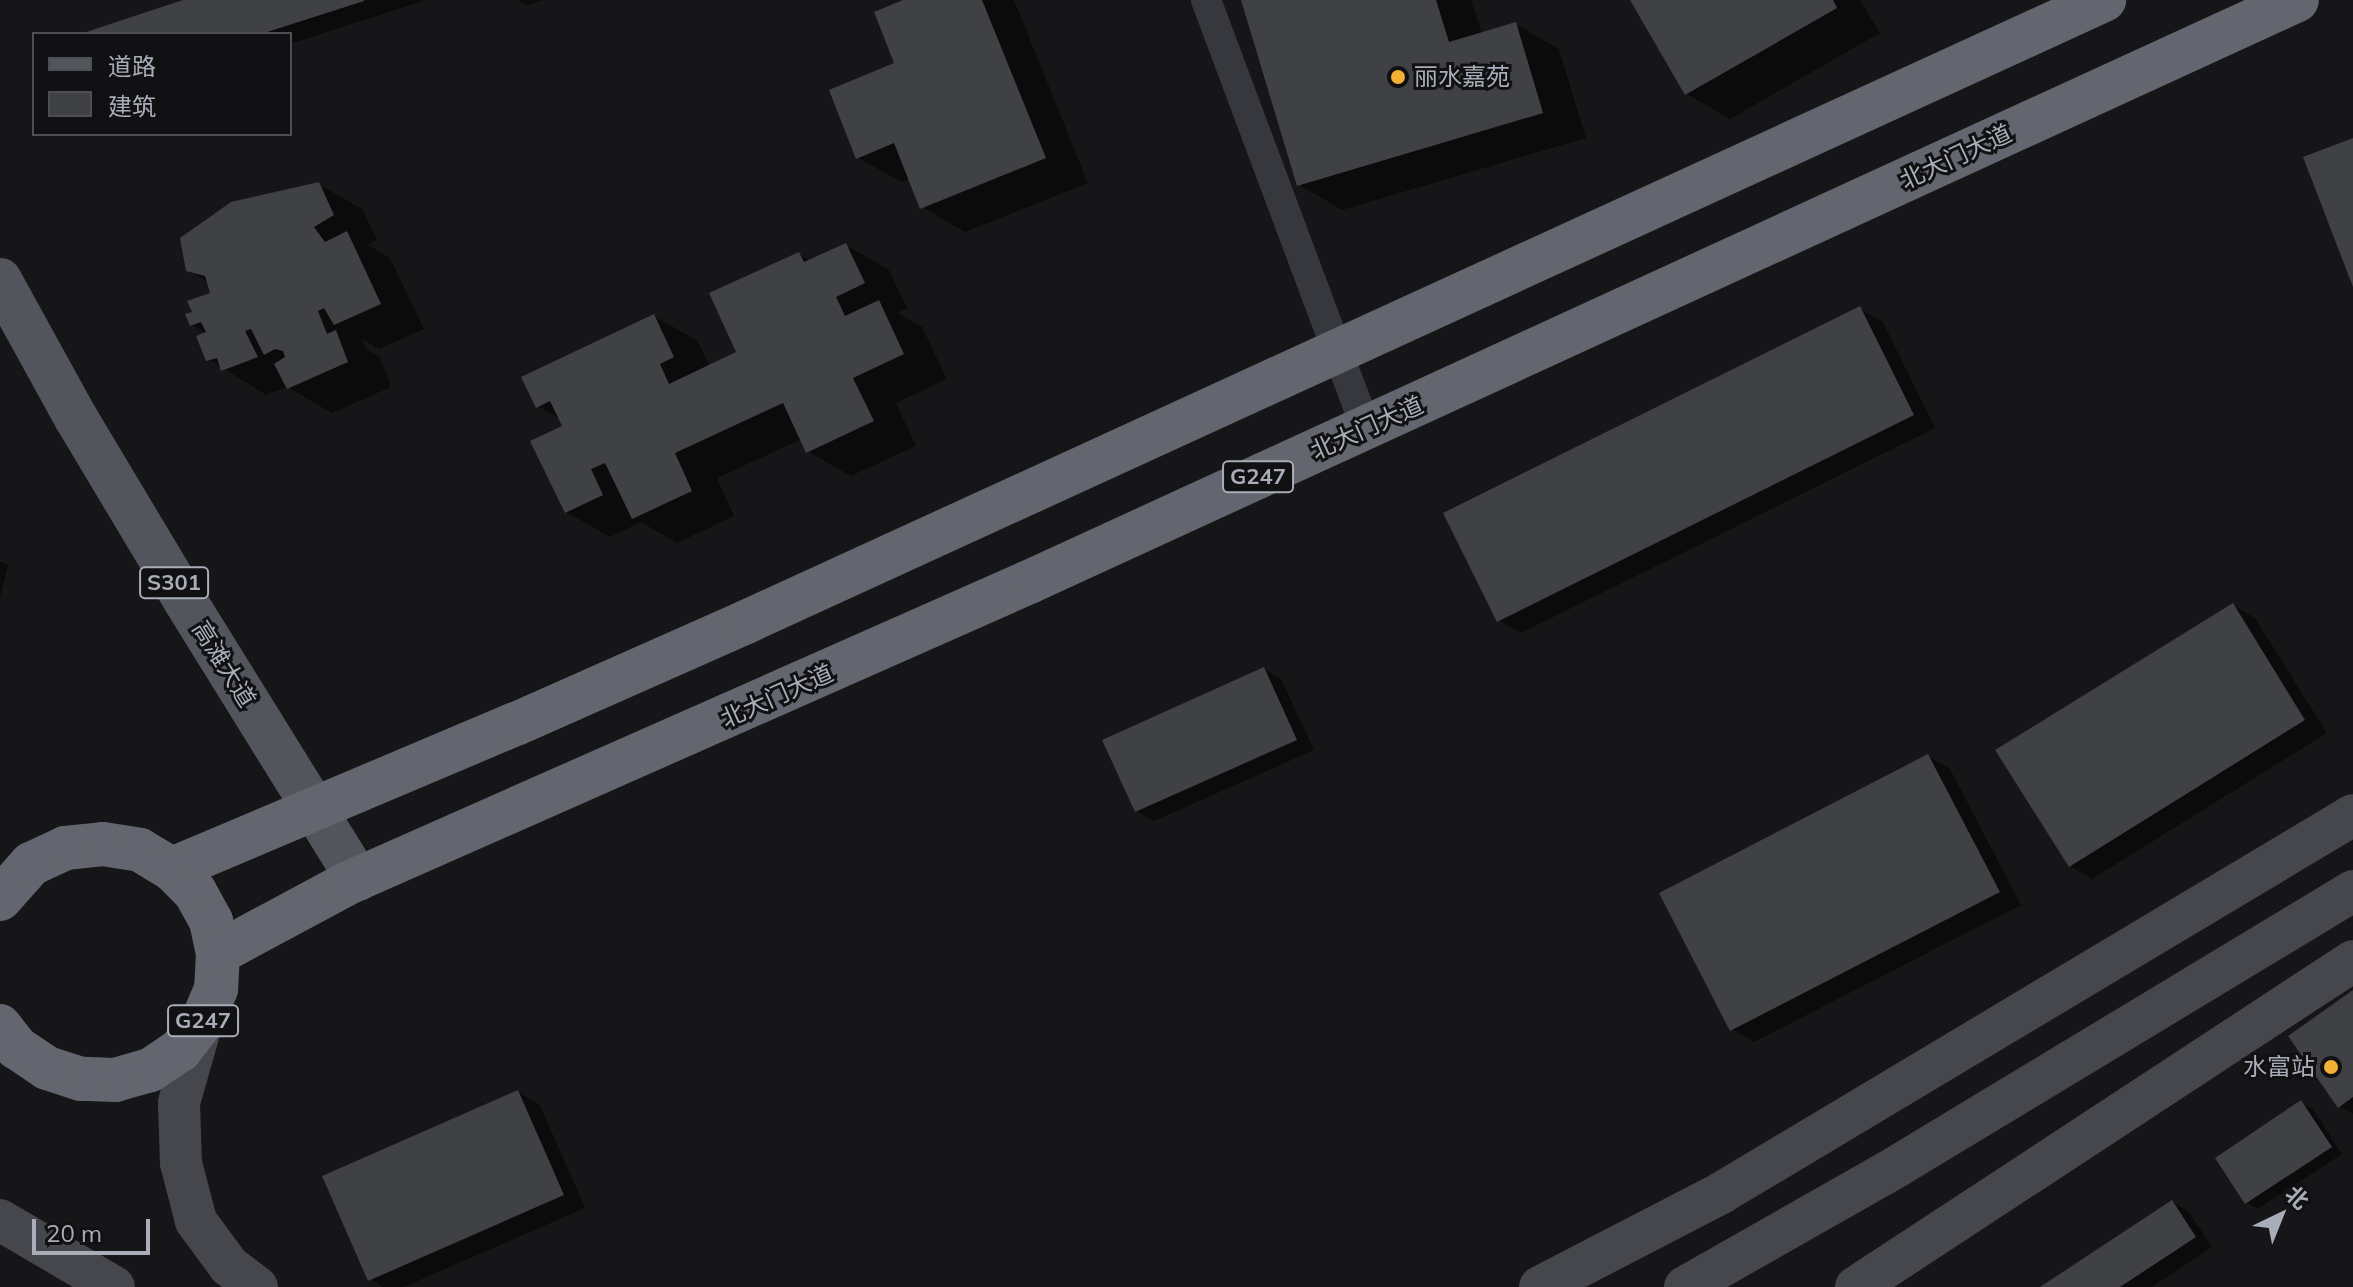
<!DOCTYPE html>
<html>
<head>
<meta charset="utf-8">
<style>
	body { margin:0 }
	#map { position:relative; width:2353px; height:1287px; overflow:hidden; background:#161618; font-family:Mulish,"Noto Sans SC",sans-serif }
	div>[style] { position:absolute }
	[style*='--x'] { left:calc(var(--x)*1px); top:calc(var(--y)*1px); width:calc(var(--w)*1px); rotate:calc(var(--a)*1deg) }
	.shadow>* { inset:0; background:#0007 }
	.building>* { inset:0; background:#404145 }
	.street>* { height:30px; margin:-15px; padding:0 15px; transform-origin:15px; border-radius:15px; background:#37383d }
	.secondary>* { height:42px; margin:-21px; padding:0 21px; transform-origin:21px; border-radius:21px; background:#45474d }
	.primary>* { height:44px; margin:-22px; padding:0 22px; transform-origin:22px; border-radius:22px; background:#53555c }
	.highway>* { height:44px; margin:-22px; padding:0 22px; transform-origin:22px; border-radius:22px; background:#63666e }
	.dots>* { width:22px; height:22px; translate:-50% -50%; box-sizing:border-box; border:4px solid #111113; border-radius:50% }
	span { translate:-50% -50%; white-space:nowrap; text-align:center; line-height:1.15; -webkit-text-stroke:6px #111113; paint-order:stroke }
	.shield-label span { padding:2px 6px; background:#111113; border:2px solid; border-radius:6px; -webkit-text-stroke-width:0 }
	.shield-label { font-size:22px; color:#a8adb8; font-weight:700 }
	.poi-label { font-size:24px; color:#a8adb8 }
	.left { translate:0 -50%; text-align:left }
	.right { translate:-100% -50%; text-align:right }
	.street-label { font-size:24px; color:#a8adb8 }
	.legend { position:absolute; left:32px; top:32px; width:260px; height:104px; box-sizing:border-box; background:#111113; border:2px solid #4d4f55; margin:0; padding:10px 14px; list-style:none; font-size:24px; color:#a8adb8 }
	.legend li { display:flex; align-items:center; gap:16px; height:40px }
	.legend b { width:40px; border:2px solid #4d4f55 }
	.north { position:absolute; left:2241px; top:1175px; width:80px; height:80px; -webkit-text-stroke:6px #111113; paint-order:stroke; rotate:43deg; font-size:22px; font-weight:700; line-height:32px; text-align:center; color:#a8adb8 }
	.north::after { content:''; display:block; margin:auto; width:28px; height:36px; background:#a8adb8; clip-path:polygon(50% 0,100% 100%,50% 72%,0 100%) }
	.scale { position:absolute; left:32px; top:1219px; width:118px; height:36px; box-sizing:border-box; border:4px solid #a8adb8; border-top:0; padding-left:10px; font-size:24px; line-height:28px; white-space:nowrap; color:#a8adb8; -webkit-text-stroke:6px #111113; paint-order:stroke }
</style>
</head>
<body>
<div id="map">
	<div class="shadow">
		<i style="clip-path:polygon(189px 0,426px 0,290px 44px,290px 34px,84px 34px)"></i>
		<i style="clip-path:polygon(518px 0,544px 0,527px 5px)"></i>
		<i style="clip-path:polygon(908px 0,1014px 0,1088px 183px,965px 232px,922px 207px,910px 179px,901px 182px,857px 157px,897px 65px)"></i>
		<i style="clip-path:polygon(1243px 0,1471px 0,1482px 34px,1516px 24px,1559px 49px,1586px 138px,1342px 210px,1298px 184px)"></i>
		<i style="clip-path:polygon(1632px 0,1860px 0,1880px 33px,1730px 119px,1687px 94px)"></i>
		<i style="clip-path:polygon(318px 184px,362px 209px,377px 240px,368px 245px,390px 258px,424px 329px,379px 349px,362px 339px,366px 349px,380px 357px,391px 387px,332px 413px,287px 387px,266px 395px,208px 359px,208px 334px,192px 325px,195px 313px,212px 294px,209px 283px,188px 270px)"></i>
		<i style="clip-path:polygon(846px 245px,889px 270px,907px 308px,898px 313px,922px 327px,947px 379px,896px 403px,916px 446px,851px 476px,807px 451px,802px 439px,717px 478px,734px 516px,677px 543px,641px 522px,610px 537px,566px 512px,565px 427px,561px 420px,538px 406px,654px 316px,698px 341px,710px 367px,739px 353px,799px 254px,811px 261px)"></i>
		<i style="clip-path:polygon(1860px 309px,1883px 322px,1935px 428px,1521px 633px,1498px 620px)"></i>
		<i style="clip-path:polygon(0 561px,8px 565px,0 598px)"></i>
		<i style="clip-path:polygon(2233px 605px,2255px 618px,2327px 733px,2092px 879px,2070px 866px)"></i>
		<i style="clip-path:polygon(1264px 669px,1281px 679px,1314px 750px,1154px 821px,1136px 811px)"></i>
		<i style="clip-path:polygon(1928px 756px,1950px 769px,2021px 905px,1754px 1042px,1732px 1029px)"></i>
		<i style="clip-path:polygon(2353px 993px,2353px 1114px,2340px 1106px)"></i>
		<i style="clip-path:polygon(518px 1092px,540px 1105px,585px 1208px,404px 1287px,383px 1287px,370px 1279px)"></i>
		<i style="clip-path:polygon(2302px 1103px,2313px 1109px,2342px 1154px,2258px 1209px,2247px 1203px)"></i>
		<i style="clip-path:polygon(2172px 1202px,2189px 1212px,2212px 1247px,2152px 1287px,2044px 1287px)"></i>
	</div>
	<div class="building">
		<i style="clip-path:polygon(183px 0,364px 0,364px 1px,261px 34px,80px 34px)"></i>
		<i style="clip-path:polygon(903px 0,982px 0,1046px 158px,920px 209px,894px 143px,856px 159px,829px 90px,894px 63px,874px 12px)"></i>
		<i style="clip-path:polygon(1241px 0,1436px 0,1449px 42px,1516px 22px,1543px 113px,1297px 186px)"></i>
		<i style="clip-path:polygon(1630px 0,1833px 0,1837px 8px,1685px 95px)"></i>
		<i style="clip-path:polygon(2353px 138px,2353px 287px,2303px 157px)"></i>
		<i style="clip-path:polygon(319px 182px,334px 215px,314px 227px,325px 242px,347px 231px,381px 304px,334px 325px,324px 308px,318px 311px,327px 334px,336px 330px,348px 362px,287px 389px,274px 364px,285px 357px,283px 351px,275px 349px,264px 355px,251px 329px,245px 331px,258px 357px,221px 371px,217px 358px,206px 361px,196px 336px,206px 332px,201px 322px,190px 326px,185px 314px,192px 312px,187px 301px,210px 293px,205px 276px,186px 271px,180px 238px,231px 202px)"></i>
		<i style="clip-path:polygon(846px 243px,865px 283px,836px 297px,845px 316px,879px 300px,904px 354px,853px 378px,874px 421px,806px 453px,783px 403px,675px 453px,692px 491px,632px 519px,605px 463px,591px 469px,603px 495px,565px 513px,530px 441px,562px 426px,550px 401px,536px 408px,521px 377px,654px 314px,674px 357px,660px 364px,669px 384px,736px 352px,709px 293px,799px 252px,804px 262px)"></i>
		<i style="clip-path:polygon(1860px 306px,1914px 415px,1497px 622px,1443px 513px)"></i>
		<i style="clip-path:polygon(2233px 603px,2305px 720px,2069px 867px,1995px 750px)"></i>
		<i style="clip-path:polygon(1264px 667px,1297px 740px,1135px 812px,1102px 740px)"></i>
		<i style="clip-path:polygon(1928px 754px,2000px 892px,1730px 1031px,1659px 893px)"></i>
		<i style="clip-path:polygon(2353px 990px,2353px 1097px,2338px 1108px,2288px 1036px)"></i>
		<i style="clip-path:polygon(518px 1090px,564px 1195px,368px 1281px,322px 1176px)"></i>
		<i style="clip-path:polygon(2301px 1100px,2332px 1147px,2245px 1204px,2215px 1158px)"></i>
		<i style="clip-path:polygon(2172px 1200px,2196px 1237px,2120px 1287px,2040px 1287px)"></i>
	</div>
	<div class="street">
		<i style="--x:1206;--y:0;--w:457;--a:69.5"></i>
	</div>
	<div class="secondary">
		<i style="--x:202;--y:1022;--w:84;--a:105.9"></i>
		<i style="--x:179;--y:1103;--w:60;--a:88.1"></i>
		<i style="--x:181;--y:1163;--w:60;--a:75.5"></i>
		<i style="--x:196;--y:1221;--w:56;--a:53.7"></i>
		<i style="--x:229;--y:1266;--w:35;--a:37"></i>
		<i style="--x:0;--y:1220;--w:132;--a:30.4"></i>
		<i style="--x:1540;--y:1287;--w:204;--a:-27.4"></i>
		<i style="--x:1721;--y:1193;--w:736;--a:-30.88"></i>
		<i style="--x:1685;--y:1287;--w:243;--a:-29.6"></i>
		<i style="--x:1896;--y:1167;--w:534;--a:-31.13"></i>
		<i style="--x:1856;--y:1287;--w:594;--a:-33.26"></i>
	</div>
	<div class="primary">
		<i style="--x:0;--y:280;--w:158;--a:61.2"></i>
		<i style="--x:76;--y:418;--w:214;--a:59.1"></i>
		<i style="--x:186;--y:602;--w:326;--a:58.2"></i>
	</div>
	<div class="highway">
		<i style="--x:172;--y:869;--w:373;--a:-22.9"></i>
		<i style="--x:516;--y:724;--w:252;--a:-23.9"></i>
		<i style="--x:746;--y:622;--w:1494;--a:-24.61"></i>
		<i style="--x:0;--y:899;--w:47;--a:-48.5"></i>
		<i style="--x:31;--y:864;--w:38;--a:-25"></i>
		<i style="--x:65;--y:848;--w:38;--a:-6"></i>
		<i style="--x:103;--y:844;--w:37;--a:9"></i>
		<i style="--x:140;--y:850;--w:37;--a:31"></i>
		<i style="--x:172;--y:869;--w:33;--a:45"></i>
		<i style="--x:195;--y:892;--w:33;--a:61"></i>
		<i style="--x:211;--y:921;--w:33;--a:78"></i>
		<i style="--x:218;--y:953;--w:36;--a:93"></i>
		<i style="--x:216;--y:989;--w:36;--a:113"></i>
		<i style="--x:202;--y:1022;--w:36;--a:128"></i>
		<i style="--x:180;--y:1050;--w:36;--a:146"></i>
		<i style="--x:150;--y:1070;--w:35;--a:164"></i>
		<i style="--x:116;--y:1080;--w:35;--a:-178"></i>
		<i style="--x:81;--y:1079;--w:36;--a:-162"></i>
		<i style="--x:47;--y:1068;--w:36;--a:-146"></i>
		<i style="--x:17;--y:1048;--w:28;--a:-128"></i>
		<i style="--x:218;--y:953;--w:145;--a:-28.3"></i>
		<i style="--x:346;--y:884;--w:747;--a:-23.85"></i>
		<i style="--x:1029;--y:582;--w:1395;--a:-24.65"></i>
	</div>
	<div class="dots">
		<i style="left:1398px;top:77px;background:#f2b134"></i>
		<i style="left:2331px;top:1067px;background:#f2b134"></i>
	</div>
	<div class="shield-label">
		<span style="left:1258px;top:477px">G247</span>
		<span style="left:174px;top:583px">S301</span>
		<span style="left:203px;top:1021px">G247</span>
	</div>
	<div class="poi-label">
		<span class="left" style="left:1414px;top:77px">丽水嘉苑</span>
		<span class="right" style="left:2315px;top:1067px">水富站</span>
	</div>
	<div class="street-label">
		<span style="left:1956px;top:157px;rotate:-25deg">北大门大道</span>
		<span style="left:1367px;top:428px;rotate:-24deg">北大门大道</span>
		<span style="left:224px;top:664px;rotate:58deg">高滩大道</span>
		<span style="left:777px;top:696px;rotate:-24deg">北大门大道</span>
	</div>
	<ul class="legend">
	<li><b style="height:10px;background:#53555c"></b>道路</li>
	<li><b style="height:22px;background:#404145"></b>建筑</li>
	</ul>
	<div class="north">北</div>
	<div class="scale">20 m</div>
</div>
</body>
</html>
